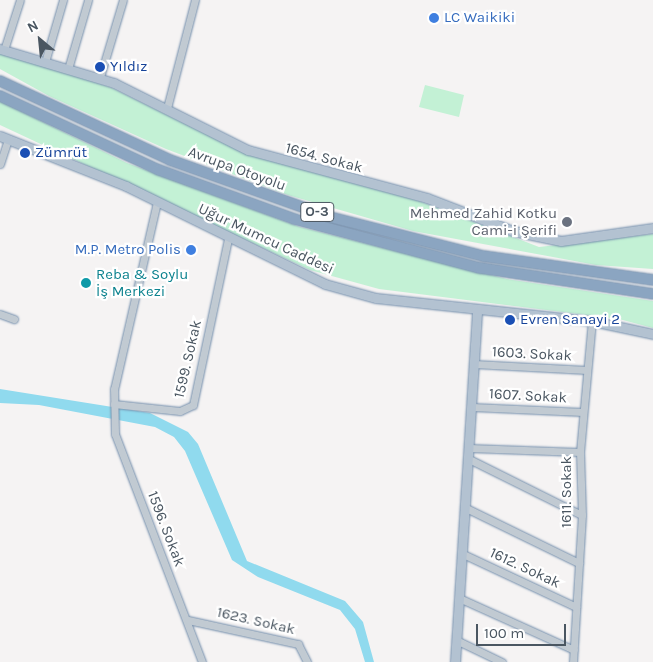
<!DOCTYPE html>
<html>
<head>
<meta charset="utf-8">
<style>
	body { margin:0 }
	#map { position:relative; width:653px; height:662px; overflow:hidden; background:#f5f3f3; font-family:Karla,sans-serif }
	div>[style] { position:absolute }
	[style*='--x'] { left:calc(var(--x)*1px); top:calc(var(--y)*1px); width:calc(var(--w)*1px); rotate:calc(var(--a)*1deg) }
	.green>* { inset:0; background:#c3f1d5 }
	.water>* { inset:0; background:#90daee }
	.roads { filter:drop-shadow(0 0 1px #7690ad) drop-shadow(0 0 1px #7690ad) }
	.minor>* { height:7px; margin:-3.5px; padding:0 3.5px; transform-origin:3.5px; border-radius:3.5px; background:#c1cad2 }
	.major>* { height:9px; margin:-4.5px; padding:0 4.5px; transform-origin:4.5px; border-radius:4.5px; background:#b3c2d1 }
	.highway>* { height:10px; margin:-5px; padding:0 5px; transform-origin:5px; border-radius:5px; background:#8ba5c1 }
	.dots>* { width:14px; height:14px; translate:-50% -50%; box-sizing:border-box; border:2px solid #fff; border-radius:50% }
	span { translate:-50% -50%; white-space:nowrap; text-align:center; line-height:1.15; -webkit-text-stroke:4.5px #fff; paint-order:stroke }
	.shield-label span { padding:1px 4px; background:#fff; border:1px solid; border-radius:4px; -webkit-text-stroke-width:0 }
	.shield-label { font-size:14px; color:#4a5661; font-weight:700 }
	.shop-label { font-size:15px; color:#366cbe }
	.left { translate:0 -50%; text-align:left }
	.right { translate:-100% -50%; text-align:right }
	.transit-label { font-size:15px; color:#164399 }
	.street-label { font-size:15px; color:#4a5661 }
	.worship-label { font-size:15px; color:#5b616d }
	.culture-label { font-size:15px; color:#0d838f }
	.north { position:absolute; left:15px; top:15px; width:50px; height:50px; -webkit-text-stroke:4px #fff; paint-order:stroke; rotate:332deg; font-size:14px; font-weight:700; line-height:20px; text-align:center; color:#4a5661 }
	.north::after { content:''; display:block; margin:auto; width:18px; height:22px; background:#4a5661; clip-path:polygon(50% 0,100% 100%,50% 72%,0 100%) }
	.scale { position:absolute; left:476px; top:624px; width:90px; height:22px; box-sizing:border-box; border:2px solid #4a5661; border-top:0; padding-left:6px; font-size:15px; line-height:18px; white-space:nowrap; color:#4a5661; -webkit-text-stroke:4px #fff; paint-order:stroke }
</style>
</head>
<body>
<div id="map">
	<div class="green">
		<i style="clip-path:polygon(0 50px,112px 88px,246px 154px,419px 201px,539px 247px,653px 234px,653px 269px,596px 265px,413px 231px,288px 195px,166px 149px,49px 96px,0 69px)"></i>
		<i style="clip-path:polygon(425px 85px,464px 95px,459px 117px,419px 107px)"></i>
		<i style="clip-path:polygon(0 101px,127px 163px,300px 227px,507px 279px,653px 301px,653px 328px,619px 319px,379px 289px,310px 270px,0 125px)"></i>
	</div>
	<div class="water">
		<i style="clip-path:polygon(0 389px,150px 413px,188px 432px,198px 444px,247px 561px,345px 601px,363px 622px,374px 662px,365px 662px,355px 629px,340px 610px,258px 577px,232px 560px,185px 451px,174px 437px,155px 427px,39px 405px,0 403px)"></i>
	</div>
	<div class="roads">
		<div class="minor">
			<i style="--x:4;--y:50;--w:52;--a:-72.3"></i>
			<i style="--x:45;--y:62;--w:65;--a:-73.8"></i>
			<i style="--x:68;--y:69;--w:72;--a:-73.8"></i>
			<i style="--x:100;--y:77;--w:80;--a:-73.4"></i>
			<i style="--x:167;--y:108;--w:112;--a:-75.5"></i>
			<i style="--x:0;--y:164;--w:26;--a:-72"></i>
			<i style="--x:157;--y:202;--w:192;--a:102.9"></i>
			<i style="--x:114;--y:389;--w:45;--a:88.7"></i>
			<i style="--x:115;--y:434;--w:244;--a:69.1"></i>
			<i style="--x:0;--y:314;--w:15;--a:20"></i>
			<i style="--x:474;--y:364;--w:113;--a:3"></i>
			<i style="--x:114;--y:404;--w:66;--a:6.1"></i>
			<i style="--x:180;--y:411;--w:14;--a:-25"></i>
			<i style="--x:193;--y:405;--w:170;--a:-78.1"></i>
			<i style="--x:472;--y:407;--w:111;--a:2.6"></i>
			<i style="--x:469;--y:448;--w:111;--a:2.1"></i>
			<i style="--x:469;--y:459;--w:126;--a:26.4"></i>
			<i style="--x:466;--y:508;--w:126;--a:26"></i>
			<i style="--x:463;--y:554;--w:125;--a:25.1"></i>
			<i style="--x:459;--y:598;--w:126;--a:24.3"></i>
			<i style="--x:188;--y:620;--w:113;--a:12.3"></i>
			<i style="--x:298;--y:644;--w:20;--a:63"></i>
			<i style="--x:456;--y:640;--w:51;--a:25.6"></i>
			<i style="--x:573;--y:662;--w:147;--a:-86.5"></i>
			<i style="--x:582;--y:515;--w:63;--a:-91.8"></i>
			<i style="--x:580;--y:452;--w:132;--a:-84.8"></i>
		</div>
		<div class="major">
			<i style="--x:0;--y:49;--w:119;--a:16.6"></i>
			<i style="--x:114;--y:83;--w:150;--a:26.6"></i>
			<i style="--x:248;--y:150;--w:185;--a:15"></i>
			<i style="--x:427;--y:198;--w:92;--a:21"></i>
			<i style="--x:513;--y:231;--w:49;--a:11.8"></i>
			<i style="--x:561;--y:241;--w:93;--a:-8"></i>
			<i style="--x:0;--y:136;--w:136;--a:21.6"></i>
			<i style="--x:126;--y:186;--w:222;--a:26.2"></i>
			<i style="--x:325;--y:284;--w:53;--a:15.4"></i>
			<i style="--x:376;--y:298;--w:217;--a:6.1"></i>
			<i style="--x:592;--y:321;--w:62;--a:12"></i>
			<i style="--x:455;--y:662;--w:353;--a:-86.4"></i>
		</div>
		<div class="highway">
			<i style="--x:0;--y:81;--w:187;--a:24.9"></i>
			<i style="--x:170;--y:160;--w:170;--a:19.6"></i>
			<i style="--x:330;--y:217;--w:158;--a:14.3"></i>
			<i style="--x:483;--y:256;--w:172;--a:8"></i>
			<i style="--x:0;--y:96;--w:175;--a:25"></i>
			<i style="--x:159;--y:170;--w:144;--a:19.9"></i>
			<i style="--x:294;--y:219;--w:192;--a:14.8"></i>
			<i style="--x:480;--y:268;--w:175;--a:8.5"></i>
		</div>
	</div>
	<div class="dots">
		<i style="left:434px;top:18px;background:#3f7fe0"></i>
		<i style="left:100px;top:67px;background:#1a4fb4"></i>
		<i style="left:25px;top:153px;background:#1a4fb4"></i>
		<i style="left:567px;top:222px;background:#6b7280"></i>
		<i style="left:191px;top:250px;background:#3f7fe0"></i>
		<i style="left:86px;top:283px;background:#0f9aa8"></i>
		<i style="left:510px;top:320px;background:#1a4fb4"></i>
	</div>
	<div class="shield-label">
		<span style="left:317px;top:212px">O-3</span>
	</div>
	<div class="shop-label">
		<span class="left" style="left:444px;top:18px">LC Waikiki</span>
		<span class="right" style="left:181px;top:250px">M.P. Metro Polis</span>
	</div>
	<div class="transit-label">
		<span class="left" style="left:110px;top:67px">Yıldız</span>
		<span class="left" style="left:35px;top:153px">Zümrüt</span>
		<span class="left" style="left:520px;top:320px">Evren Sanayi 2</span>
	</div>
	<div class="street-label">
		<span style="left:324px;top:158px;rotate:15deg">1654. Sokak</span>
		<span style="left:237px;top:169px;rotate:20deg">Avrupa Otoyolu</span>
		<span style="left:266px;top:239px;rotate:25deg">Uğur Mumcu Caddesi</span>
		<span style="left:532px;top:354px;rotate:3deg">1603. Sokak</span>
		<span style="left:188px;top:359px;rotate:-77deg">1599. Sokak</span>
		<span style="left:528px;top:396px;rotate:3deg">1607. Sokak</span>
		<span style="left:567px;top:492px;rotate:-90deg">1611. Sokak</span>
		<span style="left:166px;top:529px;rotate:69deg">1596. Sokak</span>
		<span style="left:525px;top:568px;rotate:25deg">1612. Sokak</span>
		<span style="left:256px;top:621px;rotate:13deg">1623. Sokak</span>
	</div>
	<div class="worship-label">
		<span class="right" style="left:557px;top:222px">Mehmed Zahid Kotku<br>Cami-i Şerifi</span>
	</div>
	<div class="culture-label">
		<span class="left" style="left:96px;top:283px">Reba &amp; Soylu<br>İş Merkezi</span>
	</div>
	<div class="north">N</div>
	<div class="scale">100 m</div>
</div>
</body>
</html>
